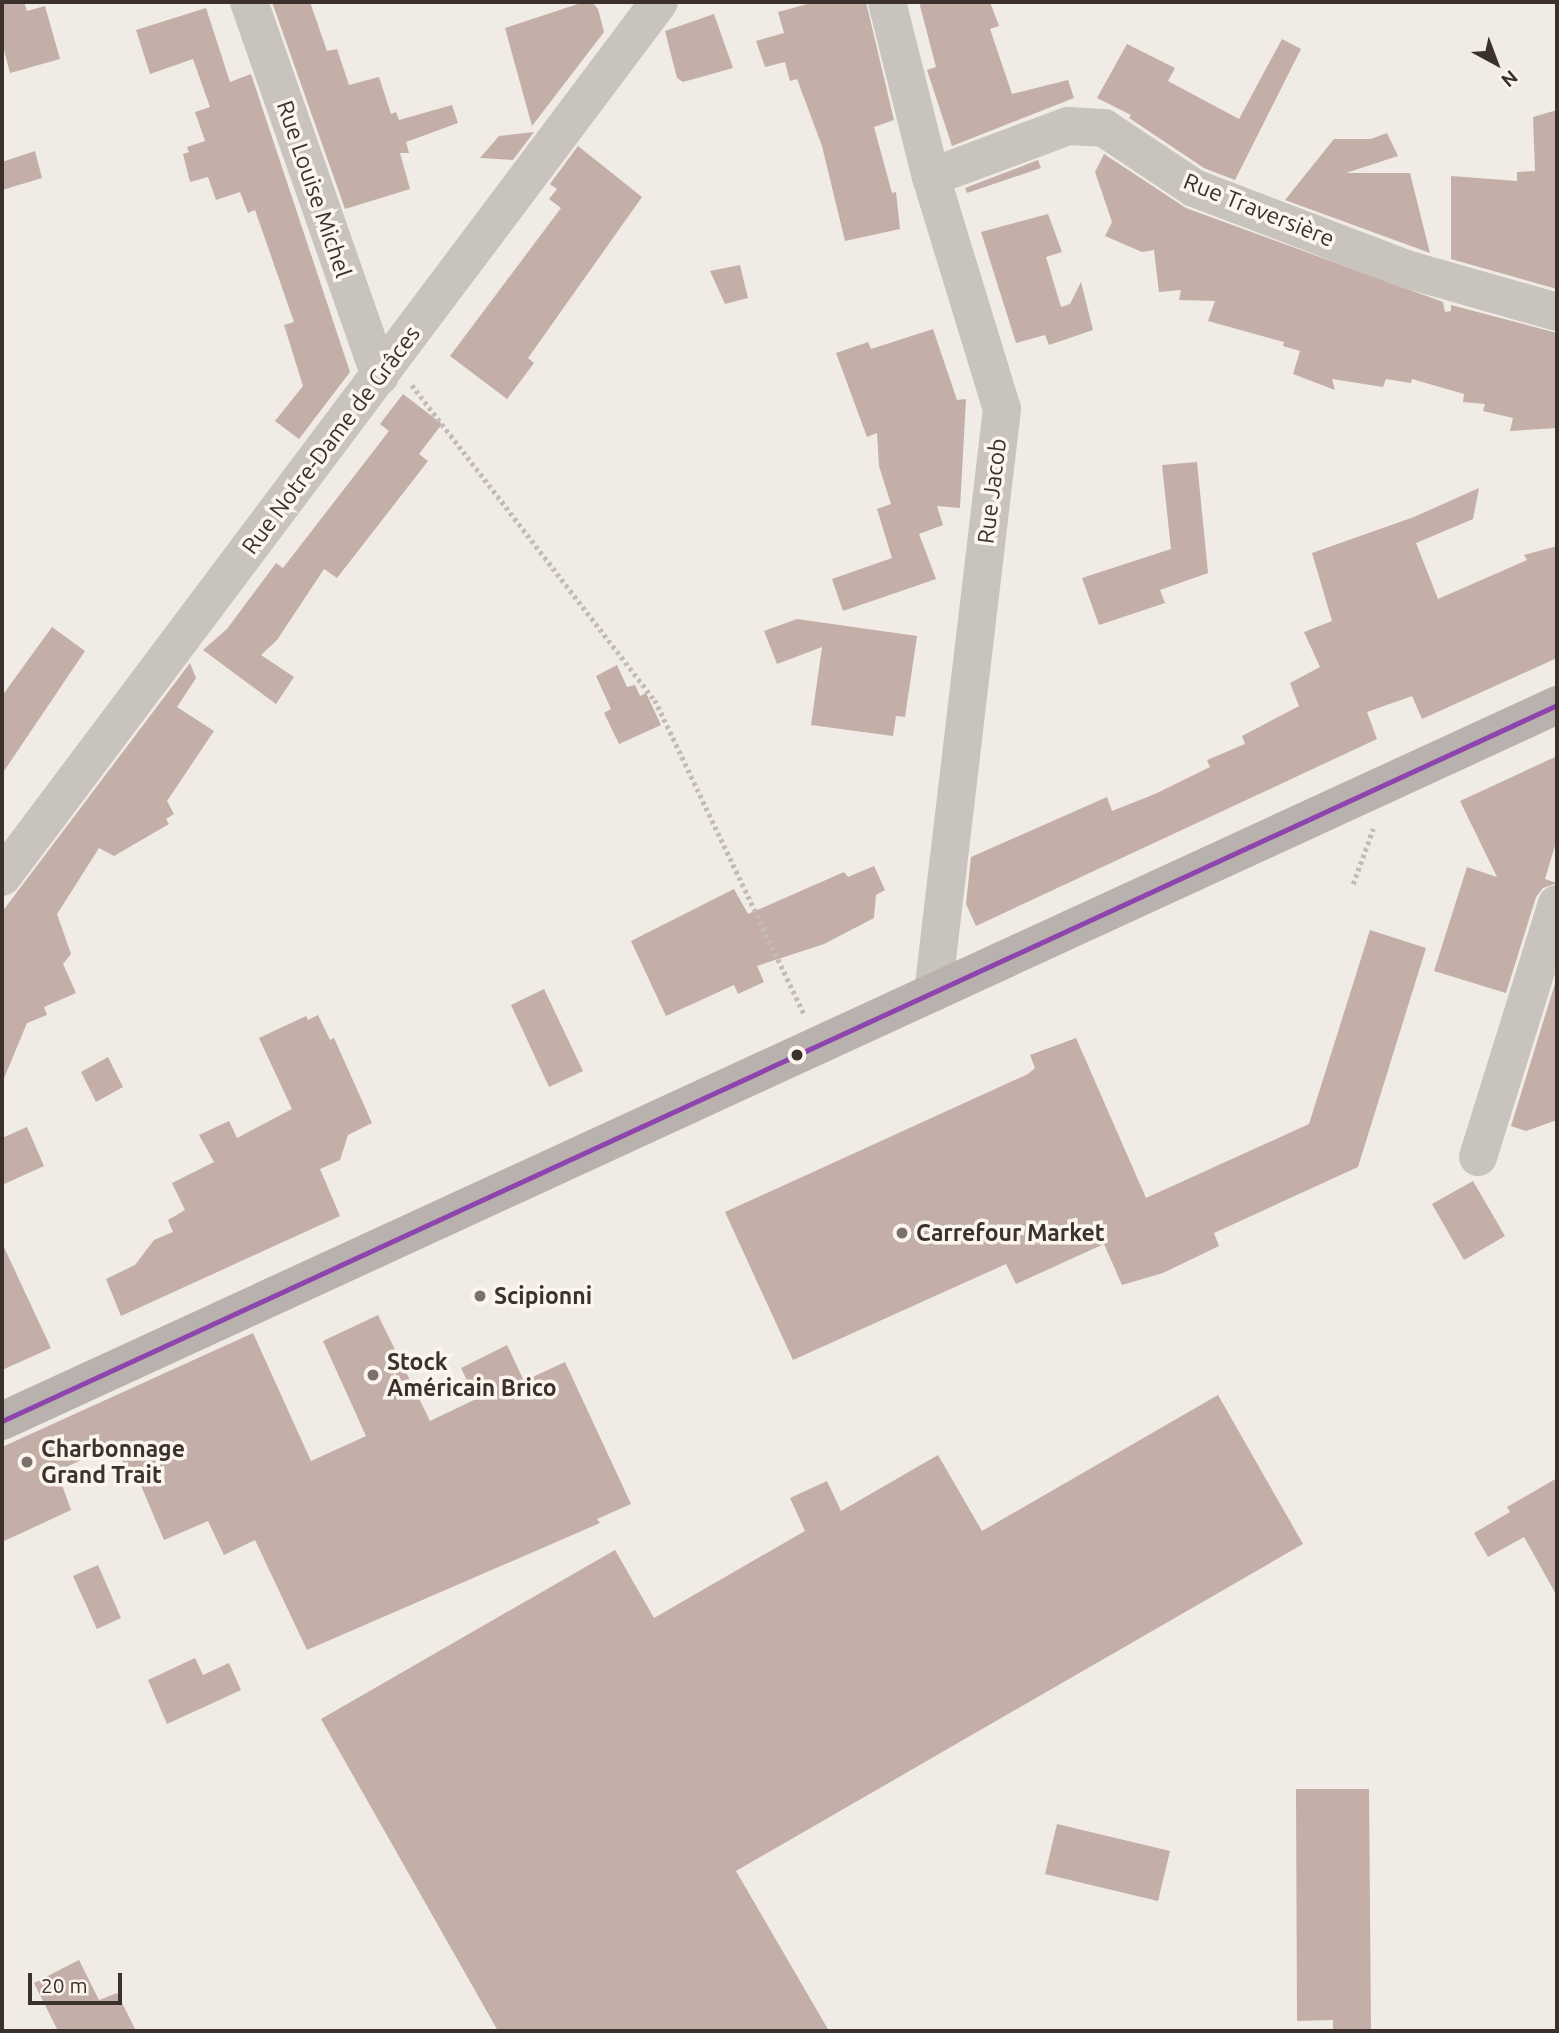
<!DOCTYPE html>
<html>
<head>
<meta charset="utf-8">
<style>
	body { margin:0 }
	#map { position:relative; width:1559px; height:2033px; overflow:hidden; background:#f0ebe5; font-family:Ubuntu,sans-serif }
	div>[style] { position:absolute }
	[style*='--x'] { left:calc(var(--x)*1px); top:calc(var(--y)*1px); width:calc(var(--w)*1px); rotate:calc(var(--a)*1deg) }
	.building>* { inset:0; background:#c3afa7 }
	.path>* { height:4.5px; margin-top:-2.25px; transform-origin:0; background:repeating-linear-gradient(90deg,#c2bbb6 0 3.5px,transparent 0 7px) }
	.minor>* { height:38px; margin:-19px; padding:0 19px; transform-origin:19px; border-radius:19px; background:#c9c3be }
	.major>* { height:38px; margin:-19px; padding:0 19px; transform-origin:19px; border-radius:19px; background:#b8b1ad }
	.bus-1>* { height:5px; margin:-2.5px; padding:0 2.5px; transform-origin:2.5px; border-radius:2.5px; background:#8e44ad }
	.dots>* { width:19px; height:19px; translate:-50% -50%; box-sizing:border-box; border:4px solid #fbf5ee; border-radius:50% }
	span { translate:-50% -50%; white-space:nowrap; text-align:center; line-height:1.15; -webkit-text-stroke:7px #fbf5ee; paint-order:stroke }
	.street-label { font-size:23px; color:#3b302b }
	.poi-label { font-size:23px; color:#3b302b; font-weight:700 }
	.left { translate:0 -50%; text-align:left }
	.frame { position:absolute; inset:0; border:4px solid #3b302b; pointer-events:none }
	.north { position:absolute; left:1461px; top:28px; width:70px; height:70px; -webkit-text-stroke:5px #fbf5ee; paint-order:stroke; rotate:139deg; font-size:19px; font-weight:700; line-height:28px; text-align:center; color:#3b302b }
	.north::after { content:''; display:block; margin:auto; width:24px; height:32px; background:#3b302b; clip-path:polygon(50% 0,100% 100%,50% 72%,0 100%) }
	.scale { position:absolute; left:28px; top:1973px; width:94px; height:32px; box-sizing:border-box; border:4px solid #3b302b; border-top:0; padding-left:9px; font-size:21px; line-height:24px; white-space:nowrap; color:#3b302b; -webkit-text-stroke:5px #fbf5ee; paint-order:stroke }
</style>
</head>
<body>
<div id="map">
	<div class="building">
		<i style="clip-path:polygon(2px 2px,24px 2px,27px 11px,45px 6px,60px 59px,10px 73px,2px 42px)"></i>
		<i style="clip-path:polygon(272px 2px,310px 2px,327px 51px,337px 49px,349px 85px,379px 77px,391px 114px,396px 112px,399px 120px,452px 105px,458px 123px,406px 142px,409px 153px,400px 153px,410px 189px,345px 209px)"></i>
		<i style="clip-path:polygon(584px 2px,592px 2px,598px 9px,604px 32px,532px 126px,505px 28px)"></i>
		<i style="clip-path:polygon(815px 2px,866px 2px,894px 120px,874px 127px,892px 193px,896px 192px,900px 229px,845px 241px,822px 146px,797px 79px,790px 81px,785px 62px,765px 67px,756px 41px,784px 33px,778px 12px)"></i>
		<i style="clip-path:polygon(919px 2px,990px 2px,999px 26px,990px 29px,1012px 94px,1068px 80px,1074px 98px,952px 146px,927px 70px,936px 67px)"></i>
		<i style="clip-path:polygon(206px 8px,230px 82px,251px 74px,350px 372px,299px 439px,275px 421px,303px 386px,284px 325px,294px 322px,255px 210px,248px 213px,240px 192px,216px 200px,208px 177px,190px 182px,183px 154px,189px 152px,187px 147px,205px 141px,195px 112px,210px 107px,193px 59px,150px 74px,136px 30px)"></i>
		<i style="clip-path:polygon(714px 14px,733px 68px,683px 82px,677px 78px,665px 31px)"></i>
		<i style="clip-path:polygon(1282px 39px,1301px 49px,1235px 180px,1204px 168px,1129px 118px,1131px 115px,1097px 98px,1127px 44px,1175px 68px,1168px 81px,1239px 119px)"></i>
		<i style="clip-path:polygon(1557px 110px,1557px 289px,1451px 259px,1451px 176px,1517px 181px,1517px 172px,1535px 171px,1533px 117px)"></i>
		<i style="clip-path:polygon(534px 132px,513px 160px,480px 158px,499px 136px)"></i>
		<i style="clip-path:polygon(1387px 133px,1398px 156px,1346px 173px,1410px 173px,1430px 253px,1285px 200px,1334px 139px,1371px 139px)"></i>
		<i style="clip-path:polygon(578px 146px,642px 197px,528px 358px,534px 363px,507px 399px,450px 356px,561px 208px,549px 199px,557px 189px,550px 184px)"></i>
		<i style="clip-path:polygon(35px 151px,42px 178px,2px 190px,2px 162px)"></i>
		<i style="clip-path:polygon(1104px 154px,1186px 208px,1443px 302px,1445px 312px,1451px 311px,1451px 305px,1557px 333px,1557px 428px,1510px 431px,1513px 418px,1483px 411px,1485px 404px,1463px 402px,1464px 394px,1412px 379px,1411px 383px,1386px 379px,1383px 387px,1332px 379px,1335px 390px,1293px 374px,1300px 351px,1283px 346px,1284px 342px,1208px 321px,1215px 301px,1179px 300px,1181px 290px,1159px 292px,1154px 250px,1142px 252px,1105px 236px,1112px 222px,1095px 172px)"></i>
		<i style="clip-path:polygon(1038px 160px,1041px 168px,967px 193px,965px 188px)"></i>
		<i style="clip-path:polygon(1048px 214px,1062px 252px,1046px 257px,1061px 307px,1070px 304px,1081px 282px,1093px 330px,1049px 345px,1045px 335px,1016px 343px,981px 232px)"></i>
		<i style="clip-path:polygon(740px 265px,748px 298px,725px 304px,710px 271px)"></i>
		<i style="clip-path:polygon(933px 329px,957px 400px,966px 399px,960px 508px,937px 506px,943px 525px,919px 534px,936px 579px,843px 611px,832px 579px,892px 558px,877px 509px,891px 504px,879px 466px,877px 433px,867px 437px,836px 353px,868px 342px,871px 349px)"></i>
		<i style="clip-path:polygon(403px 394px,442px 424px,419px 454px,428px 461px,337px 578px,324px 569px,277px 640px,261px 655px,294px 677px,276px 704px,203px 650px,227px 629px,276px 563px,283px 568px,389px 431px,380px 424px)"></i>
		<i style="clip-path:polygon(1197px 462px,1208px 573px,1160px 590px,1165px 603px,1099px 625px,1082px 578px,1171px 549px,1162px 465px)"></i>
		<i style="clip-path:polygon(1479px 488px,1473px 519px,1416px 543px,1438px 599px,1527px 560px,1524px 555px,1557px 546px,1557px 658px,1422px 719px,1412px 696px,1367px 712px,1377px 739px,976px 926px,966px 904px,971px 857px,1107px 797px,1112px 811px,1155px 794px,1210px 767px,1207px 760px,1245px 744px,1242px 736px,1299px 706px,1290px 683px,1320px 667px,1304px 632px,1332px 621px,1312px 553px,1414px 517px)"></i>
		<i style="clip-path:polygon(797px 619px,917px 636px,905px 717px,896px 716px,893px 736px,811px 725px,822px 647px,777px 664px,764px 631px)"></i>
		<i style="clip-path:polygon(52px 627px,85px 651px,2px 774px,2px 696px)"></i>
		<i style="clip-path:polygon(190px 663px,196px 678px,177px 707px,214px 731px,167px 801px,174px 814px,166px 819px,169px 824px,114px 856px,99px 848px,66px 900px,57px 914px,71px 954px,63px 964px,76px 993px,44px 1007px,47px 1015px,27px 1023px,2px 1083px,2px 912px)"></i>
		<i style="clip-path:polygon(617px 665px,627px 687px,635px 685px,640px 696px,646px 693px,661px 725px,619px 744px,604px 713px,611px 709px,596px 676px)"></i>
		<i style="clip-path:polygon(1557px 756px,1557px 839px,1545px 879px,1557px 883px,1543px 888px,1536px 897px,1506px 993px,1434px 971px,1467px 867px,1497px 877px,1460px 801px)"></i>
		<i style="clip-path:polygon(874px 866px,885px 890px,876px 895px,874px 918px,824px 944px,757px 966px,764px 982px,738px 994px,734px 985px,666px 1016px,631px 941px,734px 889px,748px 914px,844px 872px,848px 877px)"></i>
		<i style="clip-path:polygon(1370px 930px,1426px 948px,1358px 1167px,1214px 1233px,1219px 1246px,1163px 1273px,1122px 1285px,1104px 1244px,1016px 1284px,1006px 1264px,793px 1360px,725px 1212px,1028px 1074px,1035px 1068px,1030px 1055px,1076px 1038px,1146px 1198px,1309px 1124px)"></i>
		<i style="clip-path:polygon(1557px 977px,1557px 1120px,1526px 1131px,1511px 1126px)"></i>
		<i style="clip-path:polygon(544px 989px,583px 1071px,549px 1087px,511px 1005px)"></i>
		<i style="clip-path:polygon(318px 1015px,330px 1040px,334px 1038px,372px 1123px,348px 1135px,340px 1160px,320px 1169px,340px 1216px,121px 1316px,106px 1279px,135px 1265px,154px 1240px,173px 1232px,168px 1220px,185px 1210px,172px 1183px,214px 1162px,199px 1135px,229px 1121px,237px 1138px,292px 1109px,259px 1038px,306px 1016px,308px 1020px)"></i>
		<i style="clip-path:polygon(108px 1057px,123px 1087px,96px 1102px,81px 1072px)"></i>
		<i style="clip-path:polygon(27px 1127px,44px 1166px,2px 1185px,2px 1138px)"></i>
		<i style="clip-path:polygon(1473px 1181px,1505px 1236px,1464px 1260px,1432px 1204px)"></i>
		<i style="clip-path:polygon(2px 1243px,51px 1348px,2px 1370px)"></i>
		<i style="clip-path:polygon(378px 1315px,430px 1421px,476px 1399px,461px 1368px,507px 1345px,524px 1381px,565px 1362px,631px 1504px,597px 1519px,600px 1523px,307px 1650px,255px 1540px,224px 1555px,208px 1521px,164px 1540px,134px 1469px,128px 1473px,115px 1445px,57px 1471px,71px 1510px,2px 1542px,2px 1447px,253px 1333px,311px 1461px,366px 1436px,323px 1341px)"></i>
		<i style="clip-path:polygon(1218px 1395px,1303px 1544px,736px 1871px,829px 2031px,498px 2031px,321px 1719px,615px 1550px,654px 1618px,805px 1531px,790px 1498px,827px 1481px,841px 1511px,938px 1455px,982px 1531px)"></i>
		<i style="clip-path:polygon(1557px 1478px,1557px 1596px,1524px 1537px,1488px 1557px,1474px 1533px,1510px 1512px,1507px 1507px)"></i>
		<i style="clip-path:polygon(98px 1565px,121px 1618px,97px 1629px,73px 1576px)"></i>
		<i style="clip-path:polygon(195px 1658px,203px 1675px,229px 1663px,241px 1690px,167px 1724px,148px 1680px)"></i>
		<i style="clip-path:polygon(1296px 1789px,1369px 1789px,1371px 2031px,1333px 2031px,1333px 2020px,1297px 2021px)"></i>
		<i style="clip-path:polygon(1057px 1824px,1170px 1851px,1158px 1901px,1045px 1874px)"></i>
		<i style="clip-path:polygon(79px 1960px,99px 2000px,117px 1993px,136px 2031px,58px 2031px,34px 1983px)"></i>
	</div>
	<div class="path">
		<i style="--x:412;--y:385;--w:398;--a:52.4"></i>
		<i style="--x:655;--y:700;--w:350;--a:64.6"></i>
		<i style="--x:1353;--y:884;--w:59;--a:-70"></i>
	</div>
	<div class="minor">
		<i style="--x:249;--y:2;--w:396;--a:70.7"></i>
		<i style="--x:887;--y:2;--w:180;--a:75.9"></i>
		<i style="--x:931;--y:177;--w:243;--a:73"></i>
		<i style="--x:1002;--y:409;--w:588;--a:96.74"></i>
		<i style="--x:931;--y:177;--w:146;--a:-20.4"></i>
		<i style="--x:1068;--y:126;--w:36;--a:3"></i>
		<i style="--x:1104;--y:128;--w:108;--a:33.7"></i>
		<i style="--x:1194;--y:188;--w:227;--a:20.9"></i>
		<i style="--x:1406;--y:269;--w:157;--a:15.9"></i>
		<i style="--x:2;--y:877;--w:1094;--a:-53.1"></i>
		<i style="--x:1478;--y:1157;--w:265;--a:-72.7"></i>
	</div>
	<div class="major">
		<i style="--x:2;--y:1421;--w:1712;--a:-24.72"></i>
	</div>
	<div class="bus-1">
		<i style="--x:2;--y:1421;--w:1712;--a:-24.72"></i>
	</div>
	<div class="dots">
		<i style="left:797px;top:1055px;background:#3b302b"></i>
		<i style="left:902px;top:1233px;background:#7a716c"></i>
		<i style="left:480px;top:1296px;background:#7a716c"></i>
		<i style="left:373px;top:1375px;background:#7a716c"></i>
		<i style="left:27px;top:1462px;background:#7a716c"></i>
	</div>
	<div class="street-label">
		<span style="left:314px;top:189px;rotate:71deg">Rue Louise Michel</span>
		<span style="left:1259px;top:210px;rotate:22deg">Rue Traversière</span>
		<span style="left:331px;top:440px;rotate:-53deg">Rue Notre-Dame de Grâces</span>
		<span style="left:992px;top:491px;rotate:-83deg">Rue Jacob</span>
	</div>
	<div class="poi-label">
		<span class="left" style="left:916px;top:1233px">Carrefour Market</span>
		<span class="left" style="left:494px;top:1296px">Scipionni</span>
		<span class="left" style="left:387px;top:1375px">Stock<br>Américain Brico</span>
		<span class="left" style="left:41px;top:1462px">Charbonnage<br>Grand Trait</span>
	</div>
	<div class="frame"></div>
	<div class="north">N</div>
	<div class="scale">20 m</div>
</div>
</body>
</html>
